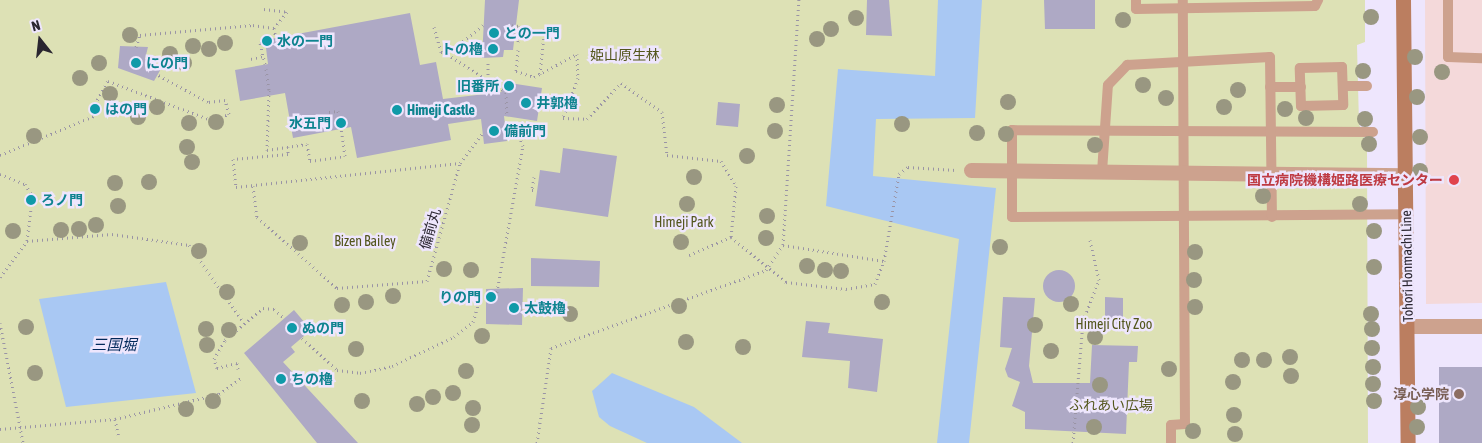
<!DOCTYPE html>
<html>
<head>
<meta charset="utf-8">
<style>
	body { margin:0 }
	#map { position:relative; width:1482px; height:443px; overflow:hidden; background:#eee6fd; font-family:"Asap Condensed","Noto Sans JP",sans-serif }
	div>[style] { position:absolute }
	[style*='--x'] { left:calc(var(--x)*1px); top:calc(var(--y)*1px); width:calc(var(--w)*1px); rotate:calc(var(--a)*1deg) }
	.medical>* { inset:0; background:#f4d9da }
	.green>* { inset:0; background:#dde1b5 }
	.water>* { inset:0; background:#a9c8f3 }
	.building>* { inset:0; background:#aea9c5 }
	.round { border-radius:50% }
	.path>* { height:3px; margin-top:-1.5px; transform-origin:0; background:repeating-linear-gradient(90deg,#9a94a5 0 1px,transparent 0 5px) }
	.service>* { height:10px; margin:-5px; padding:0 5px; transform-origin:5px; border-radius:5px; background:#cda28e }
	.minor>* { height:15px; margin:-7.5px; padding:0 7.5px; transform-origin:7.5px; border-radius:7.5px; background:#cda28e }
	.tertiary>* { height:15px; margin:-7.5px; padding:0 7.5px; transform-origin:7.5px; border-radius:7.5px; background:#cda28e }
	.secondary>* { height:15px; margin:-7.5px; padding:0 7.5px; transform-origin:7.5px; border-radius:7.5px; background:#bb7e60 }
	.trees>* { width:16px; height:16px; margin:-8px; border-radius:50%; background:#999781 }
	.dots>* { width:14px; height:14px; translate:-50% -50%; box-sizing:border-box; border:2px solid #eee6fd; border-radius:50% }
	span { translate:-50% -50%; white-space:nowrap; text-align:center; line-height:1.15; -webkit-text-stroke:5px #eee6fd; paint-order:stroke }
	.culture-label { font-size:14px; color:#0d838f; font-weight:700 }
	.left { translate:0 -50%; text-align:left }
	.right { translate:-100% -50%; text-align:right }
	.park-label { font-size:14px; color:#53561c }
	.health-label { font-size:14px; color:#be3a42; font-weight:700 }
	.street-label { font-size:14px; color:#2a2630 }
	.education-label { font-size:14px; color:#785e54; font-weight:700 }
	.water-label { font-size:15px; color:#01295b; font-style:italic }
	.north { position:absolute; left:15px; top:15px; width:50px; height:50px; -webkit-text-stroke:4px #eee6fd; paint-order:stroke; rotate:344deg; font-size:14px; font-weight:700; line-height:20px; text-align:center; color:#2a2630 }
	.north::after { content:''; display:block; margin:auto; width:18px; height:22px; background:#2a2630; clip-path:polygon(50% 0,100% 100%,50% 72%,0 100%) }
</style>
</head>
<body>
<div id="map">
	<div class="medical">
		<i style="clip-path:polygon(1425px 0,1482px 0,1482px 303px,1426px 304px)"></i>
	</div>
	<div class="green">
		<i style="clip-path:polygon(0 0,1365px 0,1365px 42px,1357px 45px,1359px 124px,1367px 145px,1368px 443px,0 443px)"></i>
	</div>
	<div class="water">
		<i style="clip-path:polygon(938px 0,982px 0,975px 118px,876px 119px,873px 176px,996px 188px,969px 443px,937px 443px,959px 239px,826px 206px,838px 69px,935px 76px)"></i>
		<i style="clip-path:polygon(166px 282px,196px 393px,66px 407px,39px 299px)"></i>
		<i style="clip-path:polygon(612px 373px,694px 407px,742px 443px,647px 443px,610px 426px,599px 417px,592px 391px)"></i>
	</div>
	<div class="building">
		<i style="clip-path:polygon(485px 0,519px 0,513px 50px,504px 50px,503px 57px,482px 58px)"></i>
		<i style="clip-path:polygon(867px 0,889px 0,892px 36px,866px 35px)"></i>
		<i style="clip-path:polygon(1044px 0,1095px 0,1095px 29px,1045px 29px)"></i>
		<i style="clip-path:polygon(410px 13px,420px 65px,436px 62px,443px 99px,502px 92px,503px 82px,542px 88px,537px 121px,504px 116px,507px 141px,484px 144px,481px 119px,448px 124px,451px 140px,357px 158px,351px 127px,293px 138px,285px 93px,240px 101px,235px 70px,268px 64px,265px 40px)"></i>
		<i style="clip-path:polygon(120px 46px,148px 47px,145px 59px,162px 67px,154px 81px,118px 68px)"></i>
		<i style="clip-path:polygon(718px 102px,740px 104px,738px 127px,716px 125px)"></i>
		<i style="clip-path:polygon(563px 148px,617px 156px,608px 217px,535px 206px,540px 170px,560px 173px)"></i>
		<i style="clip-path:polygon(531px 258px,600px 261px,599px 287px,531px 286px)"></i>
		<i class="round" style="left:1043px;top:270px;width:32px;height:32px"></i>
		<i style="clip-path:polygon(523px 288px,522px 325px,486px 324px,486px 289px)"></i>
		<i style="clip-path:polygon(1003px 297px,1035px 298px,1029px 366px,1033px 383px,1090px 383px,1092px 345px,1138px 346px,1137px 362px,1129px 362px,1126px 434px,1025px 429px,1025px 412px,1012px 406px,1020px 382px,1008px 377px,1005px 369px,1012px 348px,1000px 347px)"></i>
		<i style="clip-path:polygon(1105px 297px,1123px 298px,1123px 318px,1113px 327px,1105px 317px)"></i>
		<i style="clip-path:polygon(294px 310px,311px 330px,291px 347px,295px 352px,283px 362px,358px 443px,317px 443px,244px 353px)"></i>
		<i style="clip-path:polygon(806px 321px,830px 323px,828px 333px,883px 339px,877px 392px,848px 388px,850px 361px,802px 357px)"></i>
		<i style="clip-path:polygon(1439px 367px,1482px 367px,1482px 443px,1439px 443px)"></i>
	</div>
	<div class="path">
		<i style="--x:264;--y:9;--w:23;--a:7"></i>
		<i style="--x:287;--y:12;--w:21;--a:129"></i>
		<i style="--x:483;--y:25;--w:46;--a:141.1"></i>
		<i style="--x:447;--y:54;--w:70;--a:32.8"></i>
		<i style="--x:506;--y:92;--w:24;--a:88"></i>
		<i style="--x:507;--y:25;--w:13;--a:4"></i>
		<i style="--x:520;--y:26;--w:16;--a:97"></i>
		<i style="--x:434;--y:27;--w:26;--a:74"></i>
		<i style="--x:441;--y:52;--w:6;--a:18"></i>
		<i style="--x:136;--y:47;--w:13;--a:-72"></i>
		<i style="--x:140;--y:35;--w:113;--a:-5.1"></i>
		<i style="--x:253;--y:25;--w:21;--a:8"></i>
		<i style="--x:274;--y:28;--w:11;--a:80"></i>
		<i style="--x:276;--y:39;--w:7;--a:172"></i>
		<i style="--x:518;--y:50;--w:21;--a:95"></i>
		<i style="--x:516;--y:71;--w:19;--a:18"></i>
		<i style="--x:534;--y:77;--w:49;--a:-28.1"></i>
		<i style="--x:577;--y:54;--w:24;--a:88"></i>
		<i style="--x:578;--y:78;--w:43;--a:110.6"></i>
		<i style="--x:563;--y:118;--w:24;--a:2"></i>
		<i style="--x:587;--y:119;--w:50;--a:-46.6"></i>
		<i style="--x:621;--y:83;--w:50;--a:35.3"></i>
		<i style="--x:662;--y:112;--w:43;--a:83.4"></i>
		<i style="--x:667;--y:155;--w:54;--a:6.3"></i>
		<i style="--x:721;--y:161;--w:29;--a:59"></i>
		<i style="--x:736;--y:186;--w:51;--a:95.6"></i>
		<i style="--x:251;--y:59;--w:12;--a:-14"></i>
		<i style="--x:265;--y:64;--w:22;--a:-103"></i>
		<i style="--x:260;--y:43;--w:5;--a:-22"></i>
		<i style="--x:266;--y:69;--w:21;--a:82"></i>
		<i style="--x:269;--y:90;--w:60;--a:91.9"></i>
		<i style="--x:267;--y:150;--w:40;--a:-8.5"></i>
		<i style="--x:307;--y:144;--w:17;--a:80"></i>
		<i style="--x:310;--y:161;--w:35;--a:-8"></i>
		<i style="--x:345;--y:156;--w:27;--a:-98"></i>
		<i style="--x:540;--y:74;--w:49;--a:-84.2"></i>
		<i style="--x:488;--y:79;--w:19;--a:-90"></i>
		<i style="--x:95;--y:104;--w:26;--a:-61"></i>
		<i style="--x:108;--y:81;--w:110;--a:20.7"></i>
		<i style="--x:211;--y:120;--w:19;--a:-18"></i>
		<i style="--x:229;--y:114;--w:15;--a:-106"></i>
		<i style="--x:225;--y:100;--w:17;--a:173"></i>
		<i style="--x:208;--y:102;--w:57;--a:-151.6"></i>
		<i style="--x:329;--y:112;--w:9;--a:-6"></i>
		<i style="--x:338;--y:111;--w:6;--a:81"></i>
		<i style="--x:288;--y:147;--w:7;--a:90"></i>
		<i style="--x:288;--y:154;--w:55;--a:174.8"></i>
		<i style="--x:233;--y:159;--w:28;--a:84"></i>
		<i style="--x:236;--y:187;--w:225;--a:-6.1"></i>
		<i style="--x:0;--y:155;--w:102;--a:-22.5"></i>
		<i style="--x:0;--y:174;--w:27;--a:22"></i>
		<i style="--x:25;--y:184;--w:13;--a:58"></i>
		<i style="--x:534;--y:177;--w:13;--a:99"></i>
		<i style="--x:532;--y:190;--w:4;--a:0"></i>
		<i style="--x:253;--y:186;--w:31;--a:83"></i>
		<i style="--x:257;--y:217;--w:107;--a:41.6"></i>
		<i style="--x:337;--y:288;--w:90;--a:-4.4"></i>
		<i style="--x:427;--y:281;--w:123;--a:-74.4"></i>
		<i style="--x:460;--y:163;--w:38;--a:-53"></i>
		<i style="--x:27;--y:241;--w:35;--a:-83"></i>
		<i style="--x:783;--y:245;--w:246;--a:-86.3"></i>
		<i style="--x:689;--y:255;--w:46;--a:-23.2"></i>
		<i style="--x:731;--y:237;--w:71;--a:39.3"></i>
		<i style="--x:786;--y:282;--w:60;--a:6.7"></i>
		<i style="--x:846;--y:289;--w:29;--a:-10"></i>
		<i style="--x:875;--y:284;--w:25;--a:-69"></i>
		<i style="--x:0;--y:277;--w:45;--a:-53.1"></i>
		<i style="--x:27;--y:241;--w:85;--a:-4.7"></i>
		<i style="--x:112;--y:234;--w:78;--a:8.1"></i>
		<i style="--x:189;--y:245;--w:95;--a:54.8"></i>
		<i style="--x:496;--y:297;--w:153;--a:-79.9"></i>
		<i style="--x:523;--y:146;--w:19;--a:-111"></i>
		<i style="--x:516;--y:128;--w:10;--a:169"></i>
		<i style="--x:0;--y:323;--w:122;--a:79.1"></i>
		<i style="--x:302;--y:338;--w:47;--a:42.4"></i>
		<i style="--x:337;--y:370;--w:23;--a:7"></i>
		<i style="--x:360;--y:373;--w:33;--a:-12"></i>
		<i style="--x:392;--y:366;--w:68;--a:-25.1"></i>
		<i style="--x:454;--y:337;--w:24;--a:-38"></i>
		<i style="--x:473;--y:322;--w:24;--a:-73"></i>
		<i style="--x:480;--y:299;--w:7;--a:-16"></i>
		<i style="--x:238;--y:369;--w:6;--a:-99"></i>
		<i style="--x:237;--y:363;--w:21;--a:166"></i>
		<i style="--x:217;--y:368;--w:9;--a:-108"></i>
		<i style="--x:214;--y:359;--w:22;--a:-60"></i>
		<i style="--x:225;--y:340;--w:50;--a:-40.1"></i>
		<i style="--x:263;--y:308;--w:11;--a:5"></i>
		<i style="--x:274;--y:309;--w:13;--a:42"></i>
		<i style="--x:115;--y:419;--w:19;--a:78"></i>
		<i style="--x:0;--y:429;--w:115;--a:-5"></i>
		<i style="--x:115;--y:419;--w:107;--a:-13.5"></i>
		<i style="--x:219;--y:394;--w:27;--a:-36"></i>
		<i style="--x:537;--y:443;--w:96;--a:-81.6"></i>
		<i style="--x:551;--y:348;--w:229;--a:-19.9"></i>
		<i style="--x:766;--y:270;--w:30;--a:-56"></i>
		<i style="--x:783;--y:245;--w:102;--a:9"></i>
		<i style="--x:884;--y:261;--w:88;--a:-80.2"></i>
		<i style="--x:899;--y:174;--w:11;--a:-38"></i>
		<i style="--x:908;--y:167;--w:48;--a:3.6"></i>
		<i style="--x:1073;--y:443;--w:122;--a:-85.3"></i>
		<i style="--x:1083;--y:321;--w:44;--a:-68.7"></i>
		<i style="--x:1099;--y:280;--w:41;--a:-102.7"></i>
	</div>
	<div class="service">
		<i style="--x:1136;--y:0;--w:9;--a:90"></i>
		<i style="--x:1136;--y:9;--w:179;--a:-1"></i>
		<i style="--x:1315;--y:6;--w:7;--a:-63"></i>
		<i style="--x:1448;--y:0;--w:57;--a:90"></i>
		<i style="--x:1448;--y:57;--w:34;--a:2"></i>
		<i style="--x:1342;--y:67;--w:38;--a:88"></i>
		<i style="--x:1343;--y:105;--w:42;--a:178.6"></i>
		<i style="--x:1301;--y:106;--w:38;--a:-92"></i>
		<i style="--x:1300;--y:68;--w:42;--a:-1.4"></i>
		<i style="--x:1343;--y:86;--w:24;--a:0"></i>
		<i style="--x:1270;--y:87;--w:31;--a:0"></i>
		<i style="--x:1373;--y:132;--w:361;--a:-179.7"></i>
		<i style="--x:1012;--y:130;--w:87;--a:90"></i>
		<i style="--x:1012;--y:217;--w:395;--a:-0.4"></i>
		<i style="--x:1102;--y:172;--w:87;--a:-86.1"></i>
		<i style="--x:1108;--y:85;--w:28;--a:-46"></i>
		<i style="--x:1127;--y:65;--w:143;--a:-3.2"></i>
		<i style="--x:1270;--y:57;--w:160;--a:89.3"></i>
		<i style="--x:1171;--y:443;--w:18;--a:-90"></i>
		<i style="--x:1171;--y:425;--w:14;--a:-4"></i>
		<i style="--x:1185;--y:424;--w:424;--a:-90.3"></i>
	</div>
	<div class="minor">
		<i style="--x:971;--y:170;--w:435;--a:0.7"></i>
	</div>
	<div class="tertiary">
		<i style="--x:1408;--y:326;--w:74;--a:0"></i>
	</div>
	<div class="secondary">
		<i style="--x:1403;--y:0;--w:443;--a:89.4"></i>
	</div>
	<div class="trees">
		<i style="left:1371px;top:17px"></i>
		<i style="left:856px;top:18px"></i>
		<i style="left:1123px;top:20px"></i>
		<i style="left:831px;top:29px"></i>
		<i style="left:130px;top:35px"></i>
		<i style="left:817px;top:39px"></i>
		<i style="left:225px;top:43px"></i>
		<i style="left:193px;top:46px"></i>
		<i style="left:209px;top:49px"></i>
		<i style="left:170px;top:54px"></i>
		<i style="left:1415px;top:57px"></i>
		<i style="left:99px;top:63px"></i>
		<i style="left:184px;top:63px"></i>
		<i style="left:1363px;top:71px"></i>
		<i style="left:1442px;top:72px"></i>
		<i style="left:80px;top:78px"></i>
		<i style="left:1143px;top:85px"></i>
		<i style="left:1238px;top:90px"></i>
		<i style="left:110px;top:94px"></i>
		<i style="left:1417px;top:97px"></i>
		<i style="left:1166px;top:98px"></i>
		<i style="left:1008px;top:102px"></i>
		<i style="left:777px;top:105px"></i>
		<i style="left:157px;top:107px"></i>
		<i style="left:1224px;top:107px"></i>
		<i style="left:1285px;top:109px"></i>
		<i style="left:138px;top:117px"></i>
		<i style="left:1306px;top:118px"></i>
		<i style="left:1365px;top:119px"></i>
		<i style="left:216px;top:122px"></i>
		<i style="left:189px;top:123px"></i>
		<i style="left:902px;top:124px"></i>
		<i style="left:775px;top:131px"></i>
		<i style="left:977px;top:133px"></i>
		<i style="left:1006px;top:134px"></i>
		<i style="left:34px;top:136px"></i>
		<i style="left:1420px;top:137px"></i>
		<i style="left:1369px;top:144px"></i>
		<i style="left:1095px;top:145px"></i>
		<i style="left:187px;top:147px"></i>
		<i style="left:747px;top:156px"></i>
		<i style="left:192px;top:162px"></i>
		<i style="left:1420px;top:171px"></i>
		<i style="left:694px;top:177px"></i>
		<i style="left:149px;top:182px"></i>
		<i style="left:115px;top:183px"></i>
		<i style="left:1263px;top:196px"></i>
		<i style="left:687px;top:204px"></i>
		<i style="left:1360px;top:204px"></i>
		<i style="left:118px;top:206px"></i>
		<i style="left:767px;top:216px"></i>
		<i style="left:96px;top:225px"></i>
		<i style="left:79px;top:229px"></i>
		<i style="left:61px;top:230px"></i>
		<i style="left:13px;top:231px"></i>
		<i style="left:1374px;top:231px"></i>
		<i style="left:766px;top:238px"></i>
		<i style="left:681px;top:242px"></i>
		<i style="left:300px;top:243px"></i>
		<i style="left:1000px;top:247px"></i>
		<i style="left:199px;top:251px"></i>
		<i style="left:1195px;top:252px"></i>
		<i style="left:807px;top:266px"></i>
		<i style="left:1374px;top:267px"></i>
		<i style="left:444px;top:269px"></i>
		<i style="left:471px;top:270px"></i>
		<i style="left:825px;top:270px"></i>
		<i style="left:841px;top:271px"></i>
		<i style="left:1194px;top:280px"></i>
		<i style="left:227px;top:292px"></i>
		<i style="left:393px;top:296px"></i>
		<i style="left:366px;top:302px"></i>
		<i style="left:882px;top:302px"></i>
		<i style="left:1071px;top:304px"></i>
		<i style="left:342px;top:305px"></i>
		<i style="left:679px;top:306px"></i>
		<i style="left:1195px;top:307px"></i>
		<i style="left:570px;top:314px"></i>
		<i style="left:1371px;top:314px"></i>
		<i style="left:1035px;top:325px"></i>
		<i style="left:26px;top:327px"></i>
		<i style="left:206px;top:329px"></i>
		<i style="left:1372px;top:329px"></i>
		<i style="left:229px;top:330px"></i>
		<i style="left:482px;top:336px"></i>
		<i style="left:1095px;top:337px"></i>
		<i style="left:686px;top:342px"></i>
		<i style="left:207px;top:345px"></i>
		<i style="left:743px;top:347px"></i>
		<i style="left:1372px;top:348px"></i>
		<i style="left:356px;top:349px"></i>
		<i style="left:1051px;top:351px"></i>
		<i style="left:1290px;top:357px"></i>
		<i style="left:1242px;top:360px"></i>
		<i style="left:1264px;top:360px"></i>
		<i style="left:1373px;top:367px"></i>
		<i style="left:1169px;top:369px"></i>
		<i style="left:466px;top:371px"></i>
		<i style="left:35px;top:373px"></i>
		<i style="left:1291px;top:376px"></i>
		<i style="left:1233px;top:382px"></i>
		<i style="left:1373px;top:384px"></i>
		<i style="left:1100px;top:385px"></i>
		<i style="left:453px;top:393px"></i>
		<i style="left:433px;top:397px"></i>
		<i style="left:213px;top:401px"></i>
		<i style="left:362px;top:401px"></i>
		<i style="left:1374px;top:401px"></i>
		<i style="left:417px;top:404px"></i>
		<i style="left:1418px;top:407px"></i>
		<i style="left:473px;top:408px"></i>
		<i style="left:186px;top:409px"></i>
		<i style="left:1234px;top:415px"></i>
		<i style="left:472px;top:425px"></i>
		<i style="left:1094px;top:427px"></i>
		<i style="left:1417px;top:427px"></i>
		<i style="left:1193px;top:431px"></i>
		<i style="left:1235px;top:434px"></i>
	</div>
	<div class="dots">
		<i style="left:494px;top:33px;background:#0f9aa8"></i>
		<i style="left:267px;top:41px;background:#0f9aa8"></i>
		<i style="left:493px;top:49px;background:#0f9aa8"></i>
		<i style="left:136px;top:63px;background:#0f9aa8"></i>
		<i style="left:509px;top:86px;background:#0f9aa8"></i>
		<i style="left:526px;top:103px;background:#0f9aa8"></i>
		<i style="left:95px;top:109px;background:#0f9aa8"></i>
		<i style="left:397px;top:110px;background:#0f9aa8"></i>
		<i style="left:341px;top:123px;background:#0f9aa8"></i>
		<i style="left:494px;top:131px;background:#0f9aa8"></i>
		<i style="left:1454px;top:180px;background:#e0444e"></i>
		<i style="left:31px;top:200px;background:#0f9aa8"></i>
		<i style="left:491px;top:297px;background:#0f9aa8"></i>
		<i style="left:514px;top:308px;background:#0f9aa8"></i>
		<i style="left:292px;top:328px;background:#0f9aa8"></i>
		<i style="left:281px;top:379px;background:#0f9aa8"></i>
		<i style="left:1459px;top:394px;background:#8d6e63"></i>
	</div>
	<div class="culture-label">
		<span class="left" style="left:504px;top:33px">との一門</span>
		<span class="left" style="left:277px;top:41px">水の一門</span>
		<span class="right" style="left:483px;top:49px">トの櫓</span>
		<span class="left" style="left:146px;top:63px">にの門</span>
		<span class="right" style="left:499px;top:86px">旧番所</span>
		<span class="left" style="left:536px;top:103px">井郭櫓</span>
		<span class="left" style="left:105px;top:109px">はの門</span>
		<span class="left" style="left:407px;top:110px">Himeji Castle</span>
		<span class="right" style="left:331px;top:123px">水五門</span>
		<span class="left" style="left:504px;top:131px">備前門</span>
		<span class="left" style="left:41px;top:200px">ろノ門</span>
		<span class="right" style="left:481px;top:297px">りの門</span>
		<span class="left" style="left:524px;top:308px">太鼓櫓</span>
		<span class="left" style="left:302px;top:328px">ぬの門</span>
		<span class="left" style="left:291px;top:379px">ちの櫓</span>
	</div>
	<div class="park-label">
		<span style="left:625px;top:55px">姫山原生林</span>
		<span style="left:684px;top:222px">Himeji Park</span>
		<span style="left:365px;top:241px">Bizen Bailey</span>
		<span style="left:1114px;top:324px">Himeji City Zoo</span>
		<span style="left:1111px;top:405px">ふれあい広場</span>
	</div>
	<div class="health-label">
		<span class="right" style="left:1443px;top:180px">国立病院機構姫路医療センター</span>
	</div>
	<div class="street-label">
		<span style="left:430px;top:229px;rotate:-74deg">備前丸</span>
		<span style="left:1407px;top:266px;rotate:-91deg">Tohori Honmachi Line</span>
	</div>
	<div class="education-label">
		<span class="right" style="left:1449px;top:394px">淳心学院</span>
	</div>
	<div class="water-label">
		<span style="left:114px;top:345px">三国堀</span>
	</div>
	<div class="north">N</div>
</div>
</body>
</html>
